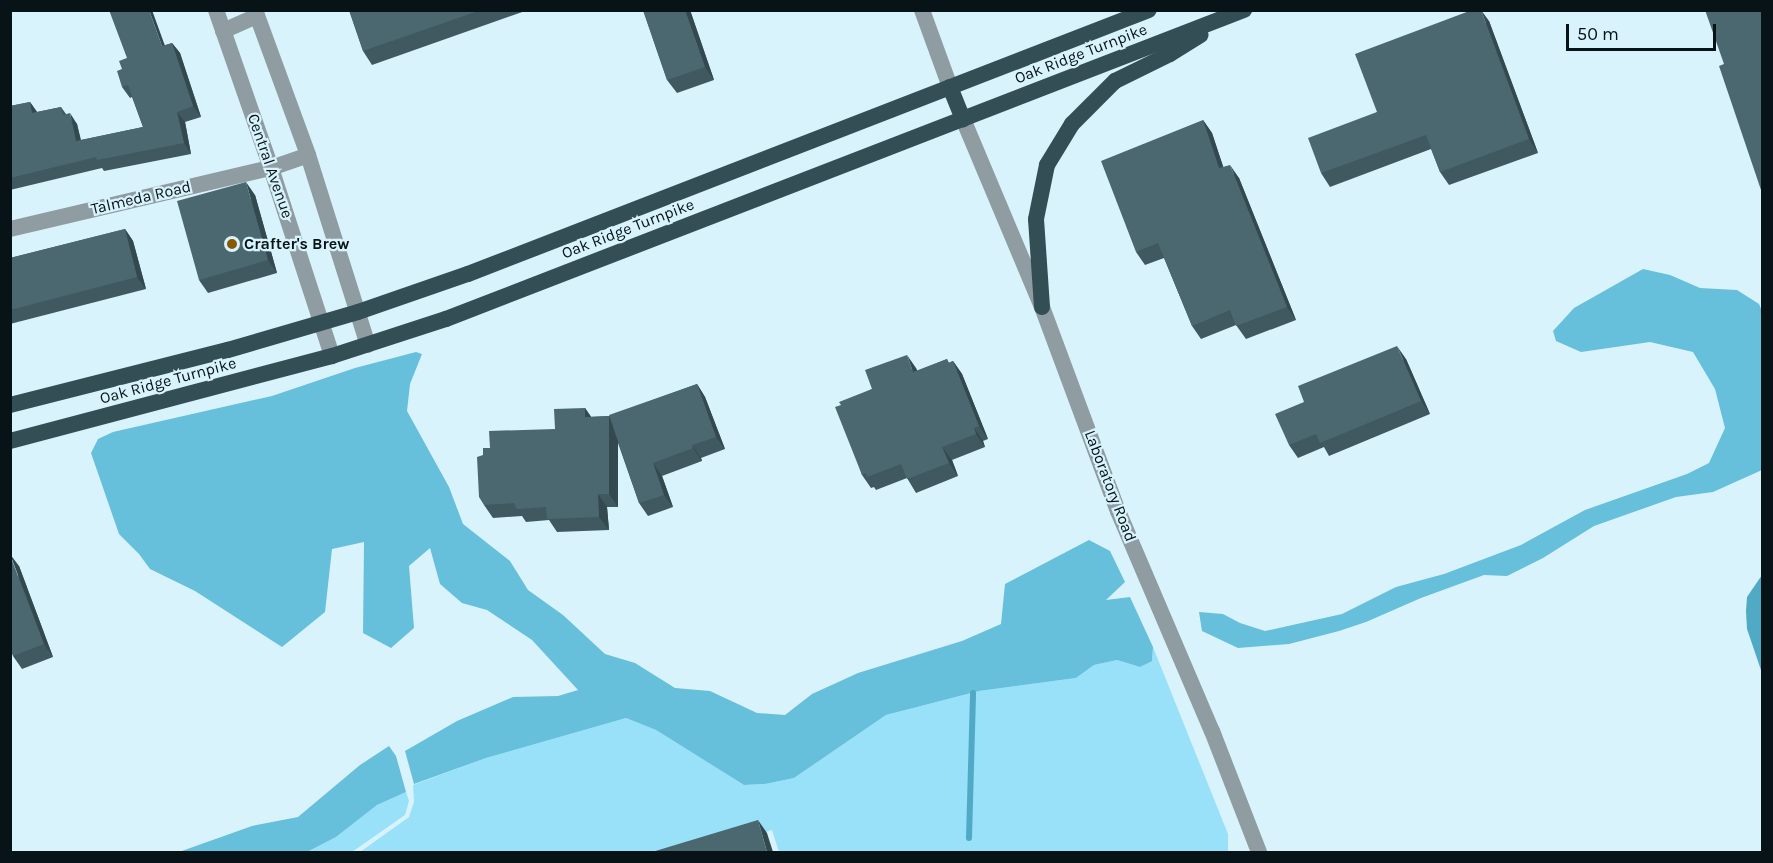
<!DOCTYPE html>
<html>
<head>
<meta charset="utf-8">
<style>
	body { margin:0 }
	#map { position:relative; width:1773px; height:863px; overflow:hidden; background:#d9f3fc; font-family:Karla,sans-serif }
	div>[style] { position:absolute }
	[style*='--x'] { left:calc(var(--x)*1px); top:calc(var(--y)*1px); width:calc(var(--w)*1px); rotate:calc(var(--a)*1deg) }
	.green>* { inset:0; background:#99e1f9 }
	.forest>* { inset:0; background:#66bfdb }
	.water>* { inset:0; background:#50aac6 }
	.stream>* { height:6px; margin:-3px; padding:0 3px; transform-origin:3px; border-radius:3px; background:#50aac6 }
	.minor>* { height:16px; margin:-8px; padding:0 8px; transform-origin:8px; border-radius:8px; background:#8f9ca1 }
	.tertiary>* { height:16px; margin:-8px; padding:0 8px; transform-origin:8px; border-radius:8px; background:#8f9ca1 }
	.trunk>* { height:16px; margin:-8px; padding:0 8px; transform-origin:8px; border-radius:8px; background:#344e56 }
	.wall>* { inset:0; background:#405961 }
	.shaded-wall>* { inset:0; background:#34494f }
	.building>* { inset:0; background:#4b6871 }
	.dots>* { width:16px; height:16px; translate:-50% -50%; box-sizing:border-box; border:3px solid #d9f3fc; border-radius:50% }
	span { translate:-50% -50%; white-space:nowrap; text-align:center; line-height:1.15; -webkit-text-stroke:4.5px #d9f3fc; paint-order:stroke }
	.street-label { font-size:16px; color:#071317 }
	.poi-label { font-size:16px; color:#071317; font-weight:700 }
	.left { translate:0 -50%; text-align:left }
	.frame { position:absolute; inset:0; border:12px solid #071317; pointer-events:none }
	.scale { position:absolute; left:1566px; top:24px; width:150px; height:27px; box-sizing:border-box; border:3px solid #071317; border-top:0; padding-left:8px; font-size:18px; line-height:21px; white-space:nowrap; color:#071317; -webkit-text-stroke:4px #d9f3fc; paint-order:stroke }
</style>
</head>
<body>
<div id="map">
	<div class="green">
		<i style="clip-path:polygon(1153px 647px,1228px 834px,1228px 852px,779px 852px,772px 830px,702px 852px,360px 852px,409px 817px,414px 802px,413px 785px,486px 758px,626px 718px,656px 730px,744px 785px,765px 784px,794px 778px,886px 715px,979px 691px,1076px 678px,1094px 665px,1117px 660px,1140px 667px,1152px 660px)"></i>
		<i style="clip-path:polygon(406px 792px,409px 801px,405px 815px,352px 852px,307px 852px,336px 837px,377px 805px)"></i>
	</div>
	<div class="forest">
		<i style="clip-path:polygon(1643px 269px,1670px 275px,1700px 288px,1737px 290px,1759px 304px,1762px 311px,1762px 470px,1713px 492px,1676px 497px,1594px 526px,1543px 558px,1507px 576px,1484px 575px,1421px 598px,1366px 622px,1339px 631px,1289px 644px,1238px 648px,1202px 631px,1199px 612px,1223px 614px,1240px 623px,1265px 631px,1342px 614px,1396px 587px,1444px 574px,1521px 545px,1585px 510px,1687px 474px,1709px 463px,1725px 428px,1715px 389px,1693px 352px,1650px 342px,1581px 352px,1556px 341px,1553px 331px,1574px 308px)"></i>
		<i style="clip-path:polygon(416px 352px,422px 354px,410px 384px,407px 411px,449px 487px,463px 524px,510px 561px,528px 590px,563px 615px,605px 654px,635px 663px,675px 688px,710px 691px,757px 713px,785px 715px,812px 694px,858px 673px,962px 641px,1001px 624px,1005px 584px,1089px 540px,1110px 551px,1125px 582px,1106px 600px,1130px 597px,1153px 647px,1152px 661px,1140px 667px,1117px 660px,1094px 665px,1076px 678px,979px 691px,886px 715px,794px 778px,765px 784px,744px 785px,656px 730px,626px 718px,486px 758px,414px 784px,405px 751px,457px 721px,513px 697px,558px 696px,578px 690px,532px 640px,487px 610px,462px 603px,440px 584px,430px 548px,409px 566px,414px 628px,391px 648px,363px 633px,364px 542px,332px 549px,325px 612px,282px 647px,195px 591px,150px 569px,139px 554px,119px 534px,91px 453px,98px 439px,113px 432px,272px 396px,355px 368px)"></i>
		<i style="clip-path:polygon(389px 746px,396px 756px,406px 792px,377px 805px,336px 837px,307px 852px,179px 852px,252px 826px,298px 817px,360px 765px)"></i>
	</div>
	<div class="water">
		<i style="clip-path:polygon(1762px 575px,1762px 673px,1747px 629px,1746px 611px,1747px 597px)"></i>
	</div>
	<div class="stream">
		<i style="--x:969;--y:838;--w:145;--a:-88.4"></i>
	</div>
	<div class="minor">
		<i style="--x:10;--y:229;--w:268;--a:-13.2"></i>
	</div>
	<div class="tertiary">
		<i style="--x:216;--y:10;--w:167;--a:70.8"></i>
		<i style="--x:271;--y:168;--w:198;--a:72"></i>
		<i style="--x:255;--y:10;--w:154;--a:69.9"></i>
		<i style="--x:308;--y:155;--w:199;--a:72.5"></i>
		<i style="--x:922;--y:10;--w:82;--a:70"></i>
		<i style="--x:223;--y:31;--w:37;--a:-24"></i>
		<i style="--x:963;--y:119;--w:204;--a:67.2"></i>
		<i style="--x:1042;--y:307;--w:218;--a:69.6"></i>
		<i style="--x:1118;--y:511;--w:239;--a:66.9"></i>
		<i style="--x:1212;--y:731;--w:130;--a:68.8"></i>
		<i style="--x:271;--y:168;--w:39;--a:-19"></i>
	</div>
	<div class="trunk">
		<i style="--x:950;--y:87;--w:35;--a:68"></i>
		<i style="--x:1042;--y:307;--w:88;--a:-93.9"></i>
		<i style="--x:1036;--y:219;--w:55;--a:-78.5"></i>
		<i style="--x:1047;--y:165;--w:48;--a:-58.6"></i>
		<i style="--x:1072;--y:124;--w:61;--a:-45"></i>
		<i style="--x:1115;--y:81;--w:61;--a:-26.1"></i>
		<i style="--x:1170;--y:54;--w:36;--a:-32"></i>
		<i style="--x:10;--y:405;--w:225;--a:-14.2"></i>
		<i style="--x:228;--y:350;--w:135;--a:-16.3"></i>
		<i style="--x:358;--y:312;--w:116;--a:-19.1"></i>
		<i style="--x:468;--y:274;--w:730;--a:-21.19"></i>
		<i style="--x:10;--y:441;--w:333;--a:-14.8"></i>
		<i style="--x:332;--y:356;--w:120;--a:-18"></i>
		<i style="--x:446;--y:319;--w:856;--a:-21.17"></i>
	</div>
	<div class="wall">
		<i style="clip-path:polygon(349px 10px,528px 10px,372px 65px,363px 51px)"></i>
		<i style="clip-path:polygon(643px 10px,690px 10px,714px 80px,677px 93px,667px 80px)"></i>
		<i style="clip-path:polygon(1489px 21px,1538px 153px,1449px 185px,1440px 172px,1431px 149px,1330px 187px,1321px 173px,1377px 112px)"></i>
		<i style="clip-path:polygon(172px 43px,180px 53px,201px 117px,185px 122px,191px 154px,104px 171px,102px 168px,10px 190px,10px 106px,30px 102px,37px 112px,61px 107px,66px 114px,77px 124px,81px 140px,143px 127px,132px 97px,130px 98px,122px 87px,122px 69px,127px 58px)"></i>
		<i style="clip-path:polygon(1203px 120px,1212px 133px,1223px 167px,1239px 178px,1296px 320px,1246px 339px,1236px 325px,1201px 339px,1192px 326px,1164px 258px,1145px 265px,1136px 252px)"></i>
		<i style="clip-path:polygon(255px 195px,277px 273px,208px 293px,199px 280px)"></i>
		<i style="clip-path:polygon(125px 229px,133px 241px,146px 289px,10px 324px,10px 258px)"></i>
		<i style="clip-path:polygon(947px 359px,949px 363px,953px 361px,962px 374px,988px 439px,983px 441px,985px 447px,952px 460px,958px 476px,916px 493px,907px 478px,876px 490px,874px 487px,871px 488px,862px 475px,841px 405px,872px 389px,916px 368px,917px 371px)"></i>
		<i style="clip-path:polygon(1406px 359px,1430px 414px,1329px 456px,1324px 447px,1298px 458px,1289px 445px,1304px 402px)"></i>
		<i style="clip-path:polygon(697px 384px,705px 397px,725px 449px,701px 458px,702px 461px,662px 476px,673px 507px,648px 516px,639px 503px,618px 443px,618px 507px,607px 507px,609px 530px,557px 532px,549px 520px,526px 522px,522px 516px,493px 518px,484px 505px,483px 455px,490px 448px,555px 429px,585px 408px,591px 417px,609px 416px)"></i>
		<i style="clip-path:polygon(19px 566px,53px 657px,22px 669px,13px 656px)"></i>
	</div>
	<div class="shaded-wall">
		<i style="clip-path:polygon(149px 10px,152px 10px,169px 57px,162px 46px)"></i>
		<i style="clip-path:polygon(685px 10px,690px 10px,714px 80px,705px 67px)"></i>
		<i style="clip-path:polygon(1481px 10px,1489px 21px,1538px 153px,1529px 139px)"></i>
		<i style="clip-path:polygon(172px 43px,180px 53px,201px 117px,193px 106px)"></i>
		<i style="clip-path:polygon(30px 102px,37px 112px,32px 113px)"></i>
		<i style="clip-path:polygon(177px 112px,185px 122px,191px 154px,184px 143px)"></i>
		<i style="clip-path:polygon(70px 113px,77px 124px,83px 151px,76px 141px)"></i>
		<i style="clip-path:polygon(1203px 120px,1212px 133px,1228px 181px,1219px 168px)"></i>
		<i style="clip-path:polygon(1230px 165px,1239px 178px,1296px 320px,1287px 307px)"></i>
		<i style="clip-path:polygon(246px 182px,255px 195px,277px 273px,268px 260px)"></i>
		<i style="clip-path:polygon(125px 229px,133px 241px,146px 289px,137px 277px)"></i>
		<i style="clip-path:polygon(1397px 346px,1406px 359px,1430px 414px,1421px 401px)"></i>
		<i style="clip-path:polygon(907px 355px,916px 368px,923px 385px,913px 372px)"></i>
		<i style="clip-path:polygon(953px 361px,962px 374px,988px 439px,979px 426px)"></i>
		<i style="clip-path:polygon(697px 384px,705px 397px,725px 449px,716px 437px)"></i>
		<i style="clip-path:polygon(585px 408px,594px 421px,585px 417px)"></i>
		<i style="clip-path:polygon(609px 416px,618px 430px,618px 507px,609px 494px)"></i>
		<i style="clip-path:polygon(974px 428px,983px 441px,985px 447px,976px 434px)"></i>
		<i style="clip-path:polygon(692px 445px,701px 458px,702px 461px,693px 448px)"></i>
		<i style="clip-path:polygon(942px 447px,952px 460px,958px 476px,949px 463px)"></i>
		<i style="clip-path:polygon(653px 463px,662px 476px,673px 507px,664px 495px)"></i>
		<i style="clip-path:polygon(598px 494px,607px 507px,609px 530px,599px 517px)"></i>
		<i style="clip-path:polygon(10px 554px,19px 566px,53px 657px,44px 644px)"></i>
		<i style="clip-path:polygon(758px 820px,767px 833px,773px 852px,767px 852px)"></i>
	</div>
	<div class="building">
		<i style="clip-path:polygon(109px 10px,149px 10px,162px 46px,172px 43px,193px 106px,177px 112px,184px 143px,97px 160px,96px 157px,10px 178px,10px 106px,30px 102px,32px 113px,61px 107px,63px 115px,70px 113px,76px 141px,143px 127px,128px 85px,122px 87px,117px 71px,122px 69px,119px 61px,127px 58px)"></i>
		<i style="clip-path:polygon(349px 10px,481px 10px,363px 51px)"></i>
		<i style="clip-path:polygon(643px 10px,685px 10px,705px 67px,667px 80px)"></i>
		<i style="clip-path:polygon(1472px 10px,1481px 10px,1529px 139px,1440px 172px,1426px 135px,1321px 173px,1308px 138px,1377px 112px,1355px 54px)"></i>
		<i style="clip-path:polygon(1705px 10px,1762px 10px,1762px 189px,1761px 190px,1719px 66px,1724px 64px)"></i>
		<i style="clip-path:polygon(1203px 120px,1219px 168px,1230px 165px,1287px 307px,1236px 326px,1230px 310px,1192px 326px,1158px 243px,1136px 252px,1101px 161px)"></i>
		<i style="clip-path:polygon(246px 182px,268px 260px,199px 280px,177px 201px)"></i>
		<i style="clip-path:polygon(125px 229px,137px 277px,10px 310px,10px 258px)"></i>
		<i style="clip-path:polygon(1397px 346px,1421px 401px,1320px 443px,1316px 434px,1289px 445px,1275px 414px,1304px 402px,1298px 386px)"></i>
		<i style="clip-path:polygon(907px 355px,913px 372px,947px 359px,948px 363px,953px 361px,979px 426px,974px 428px,976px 434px,942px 447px,949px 463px,907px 479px,901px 464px,867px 477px,866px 473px,862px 475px,835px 407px,841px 405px,839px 402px,872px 389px,865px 370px)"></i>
		<i style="clip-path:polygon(697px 384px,716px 437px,692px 445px,693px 448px,653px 463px,664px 495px,639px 503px,609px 415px)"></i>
		<i style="clip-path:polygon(585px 408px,585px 417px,609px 416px,609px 494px,598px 494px,599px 517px,547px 519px,546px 507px,517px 509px,514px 503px,484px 505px,479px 497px,477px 457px,483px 455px,483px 448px,490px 448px,489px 431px,555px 429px,554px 409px)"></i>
		<i style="clip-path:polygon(10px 555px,44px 644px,13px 656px,10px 649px)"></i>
		<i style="clip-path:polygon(758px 820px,767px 852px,652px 852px)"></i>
	</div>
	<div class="dots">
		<i style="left:232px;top:244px;background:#8a5801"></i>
	</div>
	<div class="street-label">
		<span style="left:1081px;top:54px;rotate:-21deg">Oak Ridge Turnpike</span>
		<span style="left:270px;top:166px;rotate:71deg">Central Avenue</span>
		<span style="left:141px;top:198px;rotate:-13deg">Talmeda Road</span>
		<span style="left:628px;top:229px;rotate:-21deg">Oak Ridge Turnpike</span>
		<span style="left:168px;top:381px;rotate:-15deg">Oak Ridge Turnpike</span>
		<span style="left:1110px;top:486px;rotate:69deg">Laboratory Road</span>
	</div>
	<div class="poi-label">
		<span class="left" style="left:244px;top:244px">Crafter's Brew</span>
	</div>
	<div class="frame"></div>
	<div class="scale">50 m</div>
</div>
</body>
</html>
